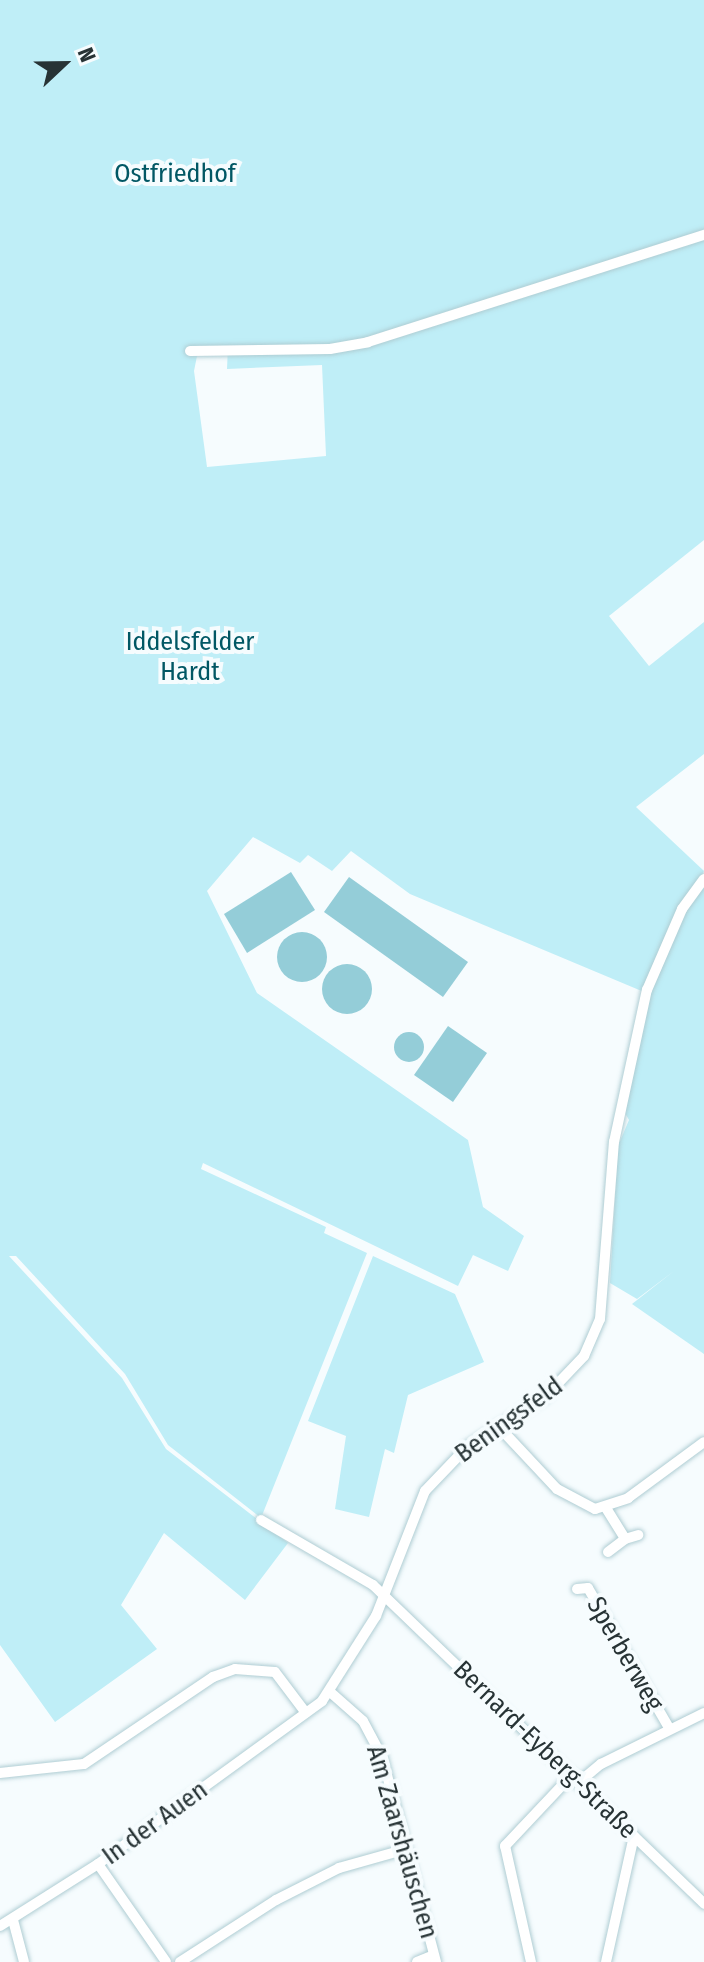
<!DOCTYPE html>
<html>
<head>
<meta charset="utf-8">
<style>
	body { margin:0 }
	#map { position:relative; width:704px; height:1962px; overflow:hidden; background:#f6fcfe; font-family:"Fira Sans Condensed",sans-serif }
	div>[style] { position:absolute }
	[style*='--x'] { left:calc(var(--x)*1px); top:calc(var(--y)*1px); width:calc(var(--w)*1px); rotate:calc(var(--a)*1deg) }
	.green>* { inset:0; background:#bfeef7 }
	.water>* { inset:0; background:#94cdd8 }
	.round { border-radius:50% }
	.roads { filter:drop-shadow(0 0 2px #afcdd3) drop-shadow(0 0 2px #afcdd3) }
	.minor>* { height:10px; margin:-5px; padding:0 5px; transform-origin:5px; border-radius:5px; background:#fff }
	span { translate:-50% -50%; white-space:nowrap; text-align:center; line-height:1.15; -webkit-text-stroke:8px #f6fcfe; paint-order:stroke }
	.park-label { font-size:26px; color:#015764 }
	.street-label { font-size:26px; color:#273335 }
	.north { position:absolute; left:24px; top:24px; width:80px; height:80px; -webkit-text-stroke:6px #f6fcfe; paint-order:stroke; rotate:68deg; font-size:22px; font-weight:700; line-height:32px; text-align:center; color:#273335 }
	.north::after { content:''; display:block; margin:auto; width:28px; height:36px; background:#273335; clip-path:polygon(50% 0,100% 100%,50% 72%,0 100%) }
</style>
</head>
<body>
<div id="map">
	<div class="green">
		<i style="clip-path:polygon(evenodd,0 0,704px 0,704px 540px,609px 616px,649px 666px,704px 622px,704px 754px,636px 807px,704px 871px,644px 992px,410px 894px,351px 851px,332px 871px,308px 855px,300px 863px,253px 837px,207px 891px,257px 993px,468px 1140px,483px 1207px,524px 1236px,508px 1271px,473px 1255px,458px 1286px,203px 1163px,201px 1169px,326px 1227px,324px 1233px,367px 1253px,261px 1518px,168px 1445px,125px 1374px,16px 1256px,9px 1256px,122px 1378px,166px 1449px,288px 1543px,245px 1600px,164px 1533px,121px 1605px,157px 1649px,55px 1722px,0 1645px,0 0,199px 346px,228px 346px,227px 369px,322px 365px,326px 456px,207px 467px,194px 371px,199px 346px)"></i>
		<i style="clip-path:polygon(704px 882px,704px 1354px,632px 1304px,674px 1271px,637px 1299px,610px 1283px,618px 1146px,629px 1120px,624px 1111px,649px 996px,677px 927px)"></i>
		<i style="clip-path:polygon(373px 1256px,455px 1294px,484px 1362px,408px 1395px,394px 1453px,385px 1449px,369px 1517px,335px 1509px,346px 1436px,308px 1421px)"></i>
	</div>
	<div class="water">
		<i style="clip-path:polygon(291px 872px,315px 910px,247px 953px,224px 914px)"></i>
		<i style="clip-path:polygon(349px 877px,468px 962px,443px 997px,324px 912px)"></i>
		<i class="round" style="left:277px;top:932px;width:50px;height:50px"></i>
		<i class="round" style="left:322px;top:964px;width:50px;height:50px"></i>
		<i style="clip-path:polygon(448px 1026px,487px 1053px,453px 1102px,414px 1075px)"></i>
		<i class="round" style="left:394px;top:1032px;width:30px;height:30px"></i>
	</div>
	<div class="roads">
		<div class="minor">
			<i style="--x:190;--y:351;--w:140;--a:-0.8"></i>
			<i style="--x:330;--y:349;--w:39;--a:-10"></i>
			<i style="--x:368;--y:342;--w:353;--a:-17.7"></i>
			<i style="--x:499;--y:1427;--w:85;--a:46.9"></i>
			<i style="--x:557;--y:1489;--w:43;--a:27.8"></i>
			<i style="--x:595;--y:1509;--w:35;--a:-18"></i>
			<i style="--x:628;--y:1498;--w:94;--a:-36.4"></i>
			<i style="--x:606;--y:1508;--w:36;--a:58"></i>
			<i style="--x:625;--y:1539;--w:14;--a:-17"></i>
			<i style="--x:261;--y:1520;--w:129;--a:30.1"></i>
			<i style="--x:373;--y:1585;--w:460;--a:43.9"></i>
			<i style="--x:608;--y:1552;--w:21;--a:-37"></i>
			<i style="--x:577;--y:1589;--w:11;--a:-5"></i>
			<i style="--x:588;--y:1588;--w:162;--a:59.9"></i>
			<i style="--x:329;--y:1691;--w:45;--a:41.4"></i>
			<i style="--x:363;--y:1721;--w:40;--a:62"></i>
			<i style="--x:382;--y:1756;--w:213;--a:75.3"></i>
			<i style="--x:0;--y:1773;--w:84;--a:-6.1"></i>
			<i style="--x:84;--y:1764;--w:156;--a:-34"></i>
			<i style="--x:213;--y:1677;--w:23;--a:-20"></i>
			<i style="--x:235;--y:1669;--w:40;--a:4.3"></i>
			<i style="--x:275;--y:1672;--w:51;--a:52.9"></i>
			<i style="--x:578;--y:1783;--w:30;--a:-40"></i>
			<i style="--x:601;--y:1764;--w:115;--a:-26.3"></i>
			<i style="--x:98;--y:1864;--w:119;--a:55.2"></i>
			<i style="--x:13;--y:1920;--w:43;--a:75.3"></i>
			<i style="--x:0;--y:1926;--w:116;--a:-32.3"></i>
			<i style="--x:98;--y:1864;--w:277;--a:-36"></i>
			<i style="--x:322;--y:1701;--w:101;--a:-57.6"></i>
			<i style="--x:376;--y:1616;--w:134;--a:-68.6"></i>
			<i style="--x:425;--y:1491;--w:62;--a:-46.3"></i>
			<i style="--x:468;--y:1446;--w:91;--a:-32.5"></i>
			<i style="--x:545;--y:1397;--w:57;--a:-46.4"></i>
			<i style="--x:584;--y:1356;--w:40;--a:-66.6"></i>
			<i style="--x:600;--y:1319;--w:178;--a:-85.5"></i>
			<i style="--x:614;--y:1142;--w:156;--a:-77.8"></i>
			<i style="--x:647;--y:990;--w:88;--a:-66.6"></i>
			<i style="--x:682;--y:909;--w:37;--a:-54"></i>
			<i style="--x:180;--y:1962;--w:114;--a:-32.9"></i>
			<i style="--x:276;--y:1900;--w:71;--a:-26.9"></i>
			<i style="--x:339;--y:1868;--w:66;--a:-15.7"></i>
			<i style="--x:417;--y:1962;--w:18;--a:-22"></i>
			<i style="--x:531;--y:1962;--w:119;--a:-102.6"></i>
			<i style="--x:505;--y:1846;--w:98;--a:-46.7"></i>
			<i style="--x:606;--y:1962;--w:129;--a:-77.5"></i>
		</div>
	</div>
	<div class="park-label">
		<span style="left:175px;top:174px">Ostfriedhof</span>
		<span style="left:190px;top:657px">Iddelsfelder<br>Hardt</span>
	</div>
	<div class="street-label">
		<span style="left:509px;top:1420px;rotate:-36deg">Beningsfeld</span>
		<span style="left:625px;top:1654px;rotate:60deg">Sperberweg</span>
		<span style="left:545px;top:1750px;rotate:44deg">Bernard-Eyberg-Straße</span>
		<span style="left:155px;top:1823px;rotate:-36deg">In der Auen</span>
		<span style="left:402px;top:1842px;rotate:74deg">Am Zaarshäuschen</span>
	</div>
	<div class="north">N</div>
</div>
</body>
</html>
